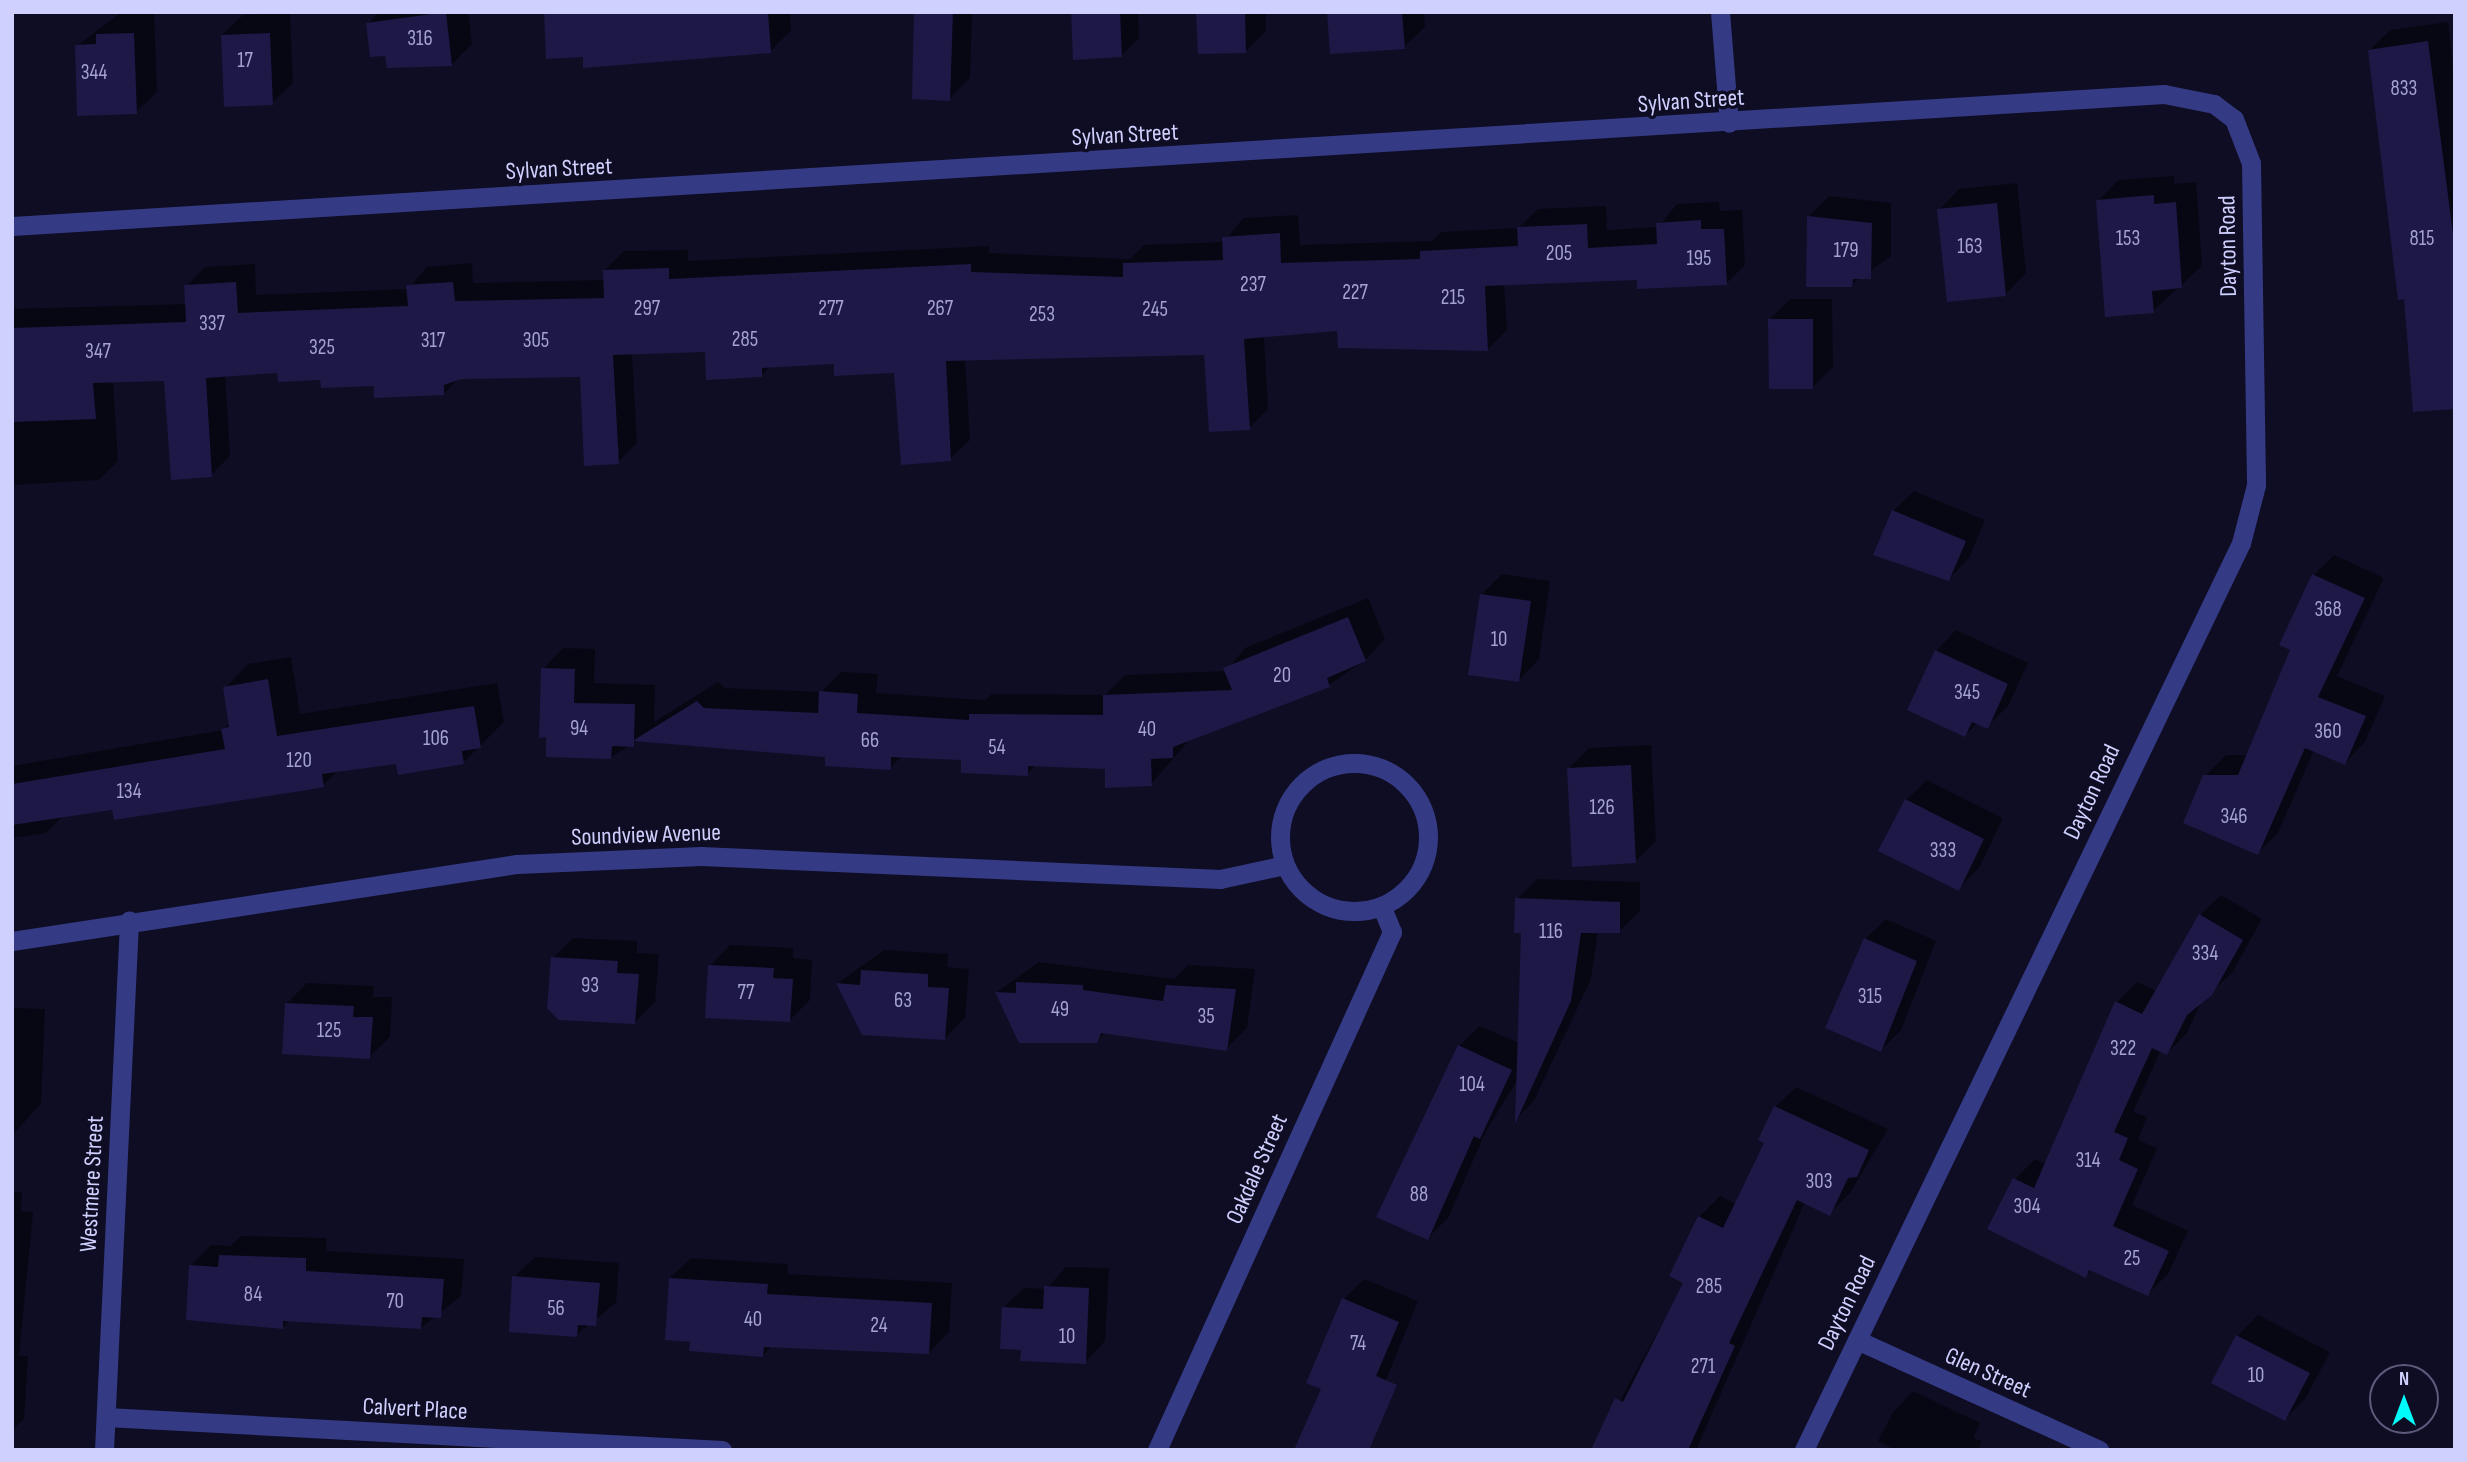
<!DOCTYPE html>
<html>
<head>
<meta charset="utf-8">
<style>
	body { margin:0 }
	#map { position:relative; width:2467px; height:1462px; overflow:hidden; background:#0e0d24; font-family:"Sofia Sans Condensed",sans-serif }
	div>[style] { position:absolute }
	[style*='--x'] { left:calc(var(--x)*1px); top:calc(var(--y)*1px); width:calc(var(--w)*1px); rotate:calc(var(--a)*1deg) }
	.shadow>* { inset:0; background:#0007 }
	.building>* { inset:0; background:#1d1846 }
	.minor>* { height:19px; margin:-9.5px; padding:0 9.5px; transform-origin:9.5px; border-radius:9.5px; background:#353a85 }
	.minor>.ring { margin:-9.5px; padding:0; box-sizing:content-box; background:none; border:19px solid #353a85; border-radius:50% }
	span { translate:-50% -50%; white-space:nowrap; text-align:center; line-height:1.15; -webkit-text-stroke:7px #0e0d24; paint-order:stroke }
	.number-label { font-size:21px; color:#a3a2d1 }
	.number-label span { -webkit-text-stroke-width:0 }
	.street-label { font-size:24px; color:#d0d0ff }
	.frame { position:absolute; inset:0; border:14px solid #d0d0ff; pointer-events:none }
	.north { position:absolute; left:2369px; top:1364px; width:70px; height:70px; box-sizing:border-box; background:#0e0d24; border:2px solid #5c5b7c; border-radius:50%; rotate:0deg; font-size:19px; font-weight:700; line-height:28px; text-align:center; color:#d0d0ff }
	.north::after { content:''; display:block; margin:auto; width:24px; height:32px; background:#00fbfb; clip-path:polygon(50% 0,100% 100%,50% 72%,0 100%) }
</style>
</head>
<body>
<div id="map">
	<div class="shadow">
		<i style="clip-path:polygon(379px 12px,468px 12px,472px 44px,452px 64px,386px 54px,368px 24px)"></i>
		<i style="clip-path:polygon(546px 12px,790px 12px,791px 31px,770px 51px,585px 56px)"></i>
		<i style="clip-path:polygon(916px 12px,972px 12px,970px 78px,949px 99px)"></i>
		<i style="clip-path:polygon(1073px 12px,1138px 12px,1139px 38px,1121px 56px)"></i>
		<i style="clip-path:polygon(1198px 12px,1266px 12px,1266px 31px,1246px 51px)"></i>
		<i style="clip-path:polygon(1329px 12px,1424px 12px,1425px 27px,1404px 47px)"></i>
		<i style="clip-path:polygon(2027px 12px,2061px 12px,2059px 14px)"></i>
		<i style="clip-path:polygon(154px 13px,157px 92px,136px 112px,77px 46px,119px 14px)"></i>
		<i style="clip-path:polygon(290px 13px,293px 83px,272px 103px,222px 35px,243px 15px)"></i>
		<i style="clip-path:polygon(2448px 22px,2455px 85px,2455px 407px,2405px 297px,2370px 50px,2390px 30px)"></i>
		<i style="clip-path:polygon(2174px 176px,2174px 184px,2196px 182px,2202px 266px,2153px 311px,2098px 201px,2118px 180px)"></i>
		<i style="clip-path:polygon(2017px 183px,2026px 273px,2006px 294px,1939px 210px,1959px 189px)"></i>
		<i style="clip-path:polygon(1829px 196px,1891px 203px,1891px 256px,1851px 285px,1809px 216px)"></i>
		<i style="clip-path:polygon(1719px 202px,1720px 211px,1742px 210px,1745px 265px,1726px 284px,1638px 278px,1504px 284px,1507px 330px,1488px 349px,1339px 329px,1264px 336px,1268px 409px,1249px 428px,1206px 353px,965px 359px,970px 440px,950px 459px,895px 371px,836px 362px,771px 366px,762px 375px,707px 350px,632px 352px,637px 443px,618px 462px,582px 375px,459px 378px,444px 394px,279px 372px,225px 375px,230px 456px,211px 475px,166px 380px,113px 381px,118px 461px,99px 480px,12px 485px,12px 309px,187px 304px,186px 286px,205px 267px,255px 264px,256px 295px,408px 289px,427px 267px,472px 263px,473px 283px,605px 280px,605px 270px,624px 251px,688px 250px,688px 261px,989px 246px,989px 253px,1130px 259px,1144px 245px,1224px 242px,1243px 218px,1298px 215px,1300px 245px,1432px 241px,1441px 232px,1518px 228px,1538px 209px,1606px 206px,1607px 230px,1658px 227px,1677px 204px)"></i>
		<i style="clip-path:polygon(1790px 299px,1832px 299px,1833px 367px,1813px 387px,1770px 319px)"></i>
		<i style="clip-path:polygon(1914px 491px,1985px 520px,1969px 558px,1949px 579px,1875px 554px,1893px 511px)"></i>
		<i style="clip-path:polygon(2334px 555px,2384px 578px,2337px 676px,2385px 696px,2365px 742px,2345px 763px,2314px 750px,2278px 833px,2257px 853px,2205px 776px,2226px 755px,2248px 755px,2293px 649px,2314px 575px)"></i>
		<i style="clip-path:polygon(1502px 574px,1550px 581px,1539px 659px,1519px 680px,1481px 595px)"></i>
		<i style="clip-path:polygon(1368px 598px,1385px 639px,1365px 660px,1329px 685px,1191px 738px,1151px 784px,1106px 767px,1037px 764px,1027px 774px,963px 758px,902px 756px,890px 768px,827px 755px,639px 740px,611px 757px,543px 669px,563px 648px,595px 649px,594px 683px,655px 685px,654px 722px,718px 682px,725px 688px,821px 692px,841px 672px,878px 674px,876px 693px,985px 700px,992px 694px,1105px 695px,1125px 675px,1226px 671px,1245px 648px)"></i>
		<i style="clip-path:polygon(1956px 630px,2028px 663px,2008px 706px,1987px 727px,1978px 722px,1965px 735px,1936px 651px)"></i>
		<i style="clip-path:polygon(291px 657px,300px 714px,497px 683px,504px 722px,463px 763px,398px 762px,339px 770px,323px 785px,63px 816px,46px 833px,12px 838px,12px 766px,223px 730px,230px 722px,225px 688px,248px 664px)"></i>
		<i style="clip-path:polygon(1651px 745px,1656px 841px,1635px 862px,1568px 769px,1589px 748px)"></i>
		<i style="clip-path:polygon(1927px 780px,2003px 818px,1979px 868px,1958px 889px,1906px 800px)"></i>
		<i style="clip-path:polygon(1537px 879px,1640px 882px,1640px 911px,1619px 931px,1598px 931px,1591px 979px,1534px 1101px,1516px 1119px,1518px 1079px,1486px 1131px,1448px 1218px,1428px 1238px,1459px 1046px,1480px 1026px,1519px 1043px,1523px 931px,1517px 899px)"></i>
		<i style="clip-path:polygon(2221px 895px,2262px 919px,2232px 973px,2202px 1000px,2187px 1033px,2167px 1053px,2161px 1050px,2133px 1112px,2147px 1117px,2138px 1140px,2157px 1148px,2132px 1205px,2188px 1231px,2168px 1274px,2148px 1294px,2092px 1269px,2085px 1276px,2015px 1179px,2035px 1159px,2046px 1164px,2117px 1002px,2137px 982px,2157px 991px,2200px 915px)"></i>
		<i style="clip-path:polygon(1886px 919px,1936px 941px,1901px 1030px,1881px 1050px,1865px 939px)"></i>
		<i style="clip-path:polygon(573px 938px,637px 941px,637px 953px,659px 954px,655px 1002px,635px 1022px,553px 958px)"></i>
		<i style="clip-path:polygon(730px 945px,793px 948px,793px 958px,812px 960px,810px 1000px,790px 1020px,710px 966px)"></i>
		<i style="clip-path:polygon(884px 950px,948px 954px,947px 967px,969px 969px,965px 1018px,945px 1038px,864px 1033px,838px 983px)"></i>
		<i style="clip-path:polygon(1039px 962px,1174px 979px,1188px 965px,1255px 969px,1247px 1028px,1226px 1049px,1105px 1032px,1096px 1041px,997px 992px)"></i>
		<i style="clip-path:polygon(307px 983px,374px 986px,373px 997px,392px 997px,390px 1037px,369px 1057px,286px 1004px)"></i>
		<i style="clip-path:polygon(12px 1008px,45px 1009px,41px 1103px,12px 1136px)"></i>
		<i style="clip-path:polygon(1796px 1087px,1888px 1129px,1850px 1193px,1829px 1214px,1805px 1202px,1696px 1450px,1593px 1450px,1685px 1282px,1699px 1217px,1720px 1196px,1736px 1204px,1766px 1142px,1775px 1107px)"></i>
		<i style="clip-path:polygon(12px 1191px,22px 1192px,21px 1211px,33px 1212px,19px 1356px,28px 1356px,24px 1419px,12px 1430px)"></i>
		<i style="clip-path:polygon(241px 1236px,326px 1238px,326px 1251px,464px 1259px,461px 1296px,421px 1328px,291px 1319px,282px 1328px,190px 1266px,211px 1245px,230px 1246px)"></i>
		<i style="clip-path:polygon(535px 1257px,619px 1263px,616px 1303px,576px 1335px,514px 1277px)"></i>
		<i style="clip-path:polygon(691px 1258px,788px 1264px,787px 1274px,952px 1283px,949px 1332px,929px 1353px,772px 1346px,762px 1356px,670px 1278px)"></i>
		<i style="clip-path:polygon(1066px 1267px,1109px 1268px,1105px 1341px,1085px 1362px,1023px 1348px,1003px 1308px,1024px 1288px,1046px 1289px)"></i>
		<i style="clip-path:polygon(1364px 1279px,1418px 1301px,1358px 1450px,1323px 1389px,1344px 1299px)"></i>
		<i style="clip-path:polygon(2258px 1315px,2330px 1352px,2305px 1399px,2285px 1419px,2237px 1336px)"></i>
		<i style="clip-path:polygon(1913px 1391px,1980px 1423px,1973px 1438px,1982px 1441px,1978px 1450px,1895px 1450px,1878px 1441px,1893px 1412px)"></i>
	</div>
	<div class="building">
		<i style="clip-path:polygon(446px 12px,452px 66px,387px 68px,385px 56px,370px 57px,366px 23px)"></i>
		<i style="clip-path:polygon(544px 12px,768px 12px,771px 53px,583px 68px,583px 57px,546px 59px)"></i>
		<i style="clip-path:polygon(914px 12px,953px 12px,950px 101px,912px 99px)"></i>
		<i style="clip-path:polygon(1071px 12px,1120px 12px,1122px 57px,1073px 60px)"></i>
		<i style="clip-path:polygon(1196px 12px,1245px 12px,1246px 53px,1198px 54px)"></i>
		<i style="clip-path:polygon(1327px 12px,1402px 12px,1405px 49px,1330px 54px)"></i>
		<i style="clip-path:polygon(134px 33px,137px 114px,77px 116px,75px 45px,96px 44px,96px 34px)"></i>
		<i style="clip-path:polygon(270px 33px,273px 105px,224px 107px,221px 35px)"></i>
		<i style="clip-path:polygon(2428px 41px,2455px 249px,2455px 409px,2413px 412px,2404px 299px,2398px 300px,2368px 50px)"></i>
		<i style="clip-path:polygon(2154px 195px,2154px 204px,2176px 202px,2182px 288px,2152px 291px,2154px 313px,2105px 317px,2096px 200px)"></i>
		<i style="clip-path:polygon(1997px 203px,2006px 296px,1947px 302px,1937px 209px)"></i>
		<i style="clip-path:polygon(1807px 216px,1872px 223px,1871px 279px,1853px 279px,1852px 287px,1806px 287px)"></i>
		<i style="clip-path:polygon(1701px 220px,1701px 229px,1724px 229px,1727px 285px,1637px 289px,1637px 280px,1485px 286px,1488px 351px,1338px 348px,1337px 331px,1244px 339px,1250px 430px,1209px 432px,1204px 355px,946px 361px,951px 461px,901px 465px,894px 373px,834px 376px,834px 364px,762px 368px,762px 377px,706px 380px,705px 352px,613px 355px,619px 464px,584px 466px,580px 377px,461px 379px,444px 385px,444px 395px,374px 398px,374px 386px,321px 388px,320px 380px,278px 382px,277px 373px,206px 378px,212px 477px,171px 480px,164px 381px,93px 383px,96px 419px,12px 422px,12px 328px,186px 322px,184px 285px,236px 282px,238px 313px,408px 306px,406px 285px,453px 282px,455px 301px,604px 298px,603px 270px,669px 268px,669px 279px,971px 264px,971px 272px,1123px 277px,1123px 263px,1223px 260px,1222px 237px,1280px 233px,1281px 263px,1420px 259px,1420px 251px,1518px 246px,1517px 227px,1587px 224px,1588px 248px,1657px 244px,1656px 223px)"></i>
		<i style="clip-path:polygon(1768px 319px,1813px 319px,1813px 389px,1769px 389px)"></i>
		<i style="clip-path:polygon(1892px 510px,1966px 541px,1949px 581px,1873px 555px)"></i>
		<i style="clip-path:polygon(2312px 574px,2365px 598px,2318px 697px,2366px 716px,2345px 765px,2305px 748px,2258px 855px,2183px 823px,2203px 775px,2238px 775px,2290px 650px,2279px 645px)"></i>
		<i style="clip-path:polygon(1480px 594px,1531px 601px,1519px 682px,1468px 675px)"></i>
		<i style="clip-path:polygon(1348px 617px,1366px 661px,1327px 678px,1330px 687px,1173px 747px,1173px 758px,1151px 759px,1152px 786px,1105px 788px,1105px 769px,1028px 766px,1028px 776px,961px 773px,961px 760px,891px 757px,891px 770px,825px 766px,825px 757px,634px 741px,634px 747px,612px 746px,611px 759px,546px 757px,546px 737px,539px 738px,541px 668px,575px 669px,574px 703px,635px 704px,634px 740px,697px 701px,704px 708px,818px 713px,819px 691px,858px 694px,857px 713px,969px 720px,969px 714px,1103px 715px,1103px 695px,1232px 690px,1223px 668px)"></i>
		<i style="clip-path:polygon(1935px 650px,2008px 684px,1988px 729px,1972px 722px,1965px 737px,1907px 710px)"></i>
		<i style="clip-path:polygon(268px 679px,277px 736px,474px 706px,481px 748px,462px 751px,464px 764px,398px 775px,396px 764px,322px 774px,324px 787px,301px 791px,114px 820px,112px 810px,12px 825px,12px 784px,225px 749px,221px 729px,229px 727px,223px 687px)"></i>
		<i style="clip-path:polygon(1631px 765px,1636px 863px,1572px 867px,1567px 768px)"></i>
		<i style="clip-path:polygon(1905px 799px,1984px 839px,1959px 891px,1878px 851px)"></i>
		<i style="clip-path:polygon(1515px 898px,1620px 902px,1620px 933px,1581px 933px,1571px 1001px,1515px 1124px,1521px 933px,1514px 933px)"></i>
		<i style="clip-path:polygon(2199px 914px,2243px 940px,2212px 995px,2187px 1015px,2167px 1055px,2152px 1048px,2114px 1132px,2128px 1138px,2119px 1160px,2138px 1169px,2113px 1226px,2169px 1251px,2148px 1296px,2089px 1270px,2086px 1278px,1987px 1229px,2013px 1178px,2034px 1188px,2115px 1001px,2142px 1014px)"></i>
		<i style="clip-path:polygon(1864px 938px,1917px 961px,1881px 1052px,1825px 1028px)"></i>
		<i style="clip-path:polygon(551px 957px,618px 961px,617px 973px,639px 974px,635px 1024px,559px 1020px,547px 1008px)"></i>
		<i style="clip-path:polygon(708px 965px,774px 968px,773px 978px,793px 979px,790px 1022px,705px 1018px)"></i>
		<i style="clip-path:polygon(861px 970px,928px 974px,928px 987px,949px 988px,945px 1040px,862px 1035px,836px 983px,860px 985px)"></i>
		<i style="clip-path:polygon(1016px 982px,1083px 985px,1083px 990px,1163px 1001px,1166px 985px,1236px 989px,1227px 1051px,1101px 1033px,1097px 1043px,1019px 1043px,995px 992px,1016px 993px)"></i>
		<i style="clip-path:polygon(285px 1003px,354px 1006px,353px 1017px,373px 1017px,370px 1059px,282px 1054px)"></i>
		<i style="clip-path:polygon(1458px 1045px,1512px 1070px,1480px 1139px,1474px 1136px,1428px 1240px,1376px 1217px)"></i>
		<i style="clip-path:polygon(1774px 1106px,1869px 1150px,1857px 1177px,1848px 1178px,1830px 1216px,1797px 1200px,1729px 1343px,1735px 1346px,1688px 1450px,1591px 1450px,1615px 1398px,1623px 1402px,1683px 1283px,1669px 1276px,1698px 1216px,1723px 1228px,1764px 1143px,1758px 1140px)"></i>
		<i style="clip-path:polygon(219px 1255px,306px 1258px,306px 1271px,444px 1279px,441px 1318px,422px 1317px,421px 1329px,283px 1321px,283px 1329px,186px 1320px,189px 1265px,218px 1267px)"></i>
		<i style="clip-path:polygon(512px 1276px,600px 1283px,596px 1326px,578px 1325px,577px 1337px,509px 1332px)"></i>
		<i style="clip-path:polygon(669px 1278px,768px 1284px,767px 1294px,932px 1303px,929px 1354px,764px 1347px,763px 1357px,689px 1351px,690px 1342px,665px 1340px)"></i>
		<i style="clip-path:polygon(1044px 1286px,1089px 1288px,1086px 1364px,1020px 1361px,1021px 1350px,1000px 1349px,1002px 1307px,1043px 1309px)"></i>
		<i style="clip-path:polygon(1342px 1298px,1399px 1322px,1376px 1376px,1397px 1385px,1369px 1450px,1294px 1450px,1321px 1389px,1306px 1383px)"></i>
		<i style="clip-path:polygon(2236px 1335px,2310px 1373px,2285px 1421px,2211px 1383px)"></i>
	</div>
	<div class="minor">
		<i style="--x:1720;--y:12;--w:111;--a:85.4"></i>
		<i style="--x:12;--y:226;--w:2156;--a:-3.51"></i>
		<i style="--x:2164;--y:94;--w:51;--a:11.3"></i>
		<i style="--x:2214;--y:104;--w:25;--a:37"></i>
		<i style="--x:2234;--y:119;--w:47;--a:68.9"></i>
		<i style="--x:2251;--y:163;--w:322;--a:89.1"></i>
		<i style="--x:2256;--y:485;--w:60;--a:104.5"></i>
		<i style="--x:2241;--y:543;--w:1007;--a:115.73"></i>
		<i class="ring" style="left:1280px;top:763px;width:129px;height:129px"></i>
		<i style="--x:12;--y:941;--w:511;--a:-8.67"></i>
		<i style="--x:517;--y:864;--w:184;--a:-2.5"></i>
		<i style="--x:701;--y:856;--w:520;--a:2.54"></i>
		<i style="--x:1220;--y:879;--w:66;--a:-12.2"></i>
		<i style="--x:1857;--y:1340;--w:266;--a:24.4"></i>
		<i style="--x:106;--y:1417;--w:617;--a:3.07"></i>
		<i style="--x:104;--y:1450;--w:530;--a:-87.29"></i>
		<i style="--x:1157;--y:1450;--w:569;--a:-65.6"></i>
		<i style="--x:1392;--y:932;--w:27;--a:-112"></i>
	</div>
	<div class="number-label">
		<span style="left:420px;top:39px">316</span>
		<span style="left:245px;top:61px">17</span>
		<span style="left:94px;top:73px">344</span>
		<span style="left:2404px;top:89px">833</span>
		<span style="left:2128px;top:239px">153</span>
		<span style="left:2422px;top:239px">815</span>
		<span style="left:1970px;top:247px">163</span>
		<span style="left:1846px;top:251px">179</span>
		<span style="left:1559px;top:254px">205</span>
		<span style="left:1699px;top:259px">195</span>
		<span style="left:1253px;top:285px">237</span>
		<span style="left:1355px;top:293px">227</span>
		<span style="left:1453px;top:298px">215</span>
		<span style="left:647px;top:309px">297</span>
		<span style="left:831px;top:309px">277</span>
		<span style="left:940px;top:309px">267</span>
		<span style="left:1155px;top:310px">245</span>
		<span style="left:1042px;top:315px">253</span>
		<span style="left:212px;top:324px">337</span>
		<span style="left:745px;top:340px">285</span>
		<span style="left:433px;top:341px">317</span>
		<span style="left:536px;top:341px">305</span>
		<span style="left:322px;top:348px">325</span>
		<span style="left:98px;top:352px">347</span>
		<span style="left:2328px;top:610px">368</span>
		<span style="left:1499px;top:640px">10</span>
		<span style="left:1282px;top:676px">20</span>
		<span style="left:1967px;top:693px">345</span>
		<span style="left:579px;top:729px">94</span>
		<span style="left:1147px;top:730px">40</span>
		<span style="left:2328px;top:732px">360</span>
		<span style="left:436px;top:739px">106</span>
		<span style="left:870px;top:741px">66</span>
		<span style="left:997px;top:748px">54</span>
		<span style="left:299px;top:761px">120</span>
		<span style="left:129px;top:792px">134</span>
		<span style="left:1602px;top:808px">126</span>
		<span style="left:2234px;top:817px">346</span>
		<span style="left:1943px;top:851px">333</span>
		<span style="left:1551px;top:932px">116</span>
		<span style="left:2205px;top:954px">334</span>
		<span style="left:590px;top:986px">93</span>
		<span style="left:746px;top:993px">77</span>
		<span style="left:1870px;top:997px">315</span>
		<span style="left:903px;top:1001px">63</span>
		<span style="left:1060px;top:1010px">49</span>
		<span style="left:1206px;top:1017px">35</span>
		<span style="left:329px;top:1031px">125</span>
		<span style="left:2123px;top:1049px">322</span>
		<span style="left:1472px;top:1085px">104</span>
		<span style="left:2088px;top:1161px">314</span>
		<span style="left:1819px;top:1182px">303</span>
		<span style="left:1419px;top:1195px">88</span>
		<span style="left:2027px;top:1207px">304</span>
		<span style="left:2132px;top:1259px">25</span>
		<span style="left:1709px;top:1287px">285</span>
		<span style="left:253px;top:1295px">84</span>
		<span style="left:395px;top:1302px">70</span>
		<span style="left:556px;top:1309px">56</span>
		<span style="left:753px;top:1320px">40</span>
		<span style="left:879px;top:1326px">24</span>
		<span style="left:1067px;top:1337px">10</span>
		<span style="left:1358px;top:1344px">74</span>
		<span style="left:1703px;top:1367px">271</span>
		<span style="left:2256px;top:1376px">10</span>
	</div>
	<div class="street-label">
		<span style="left:1691px;top:101px;rotate:-4deg">Sylvan Street</span>
		<span style="left:1125px;top:135px;rotate:-3deg">Sylvan Street</span>
		<span style="left:559px;top:169px;rotate:-3deg">Sylvan Street</span>
		<span style="left:2228px;top:246px;rotate:-91deg">Dayton Road</span>
		<span style="left:2092px;top:792px;rotate:-65deg">Dayton Road</span>
		<span style="left:646px;top:835px;rotate:-2deg">Soundview Avenue</span>
		<span style="left:1257px;top:1169px;rotate:-66deg">Oakdale Street</span>
		<span style="left:92px;top:1184px;rotate:-87deg">Westmere Street</span>
		<span style="left:1847px;top:1303px;rotate:-64deg">Dayton Road</span>
		<span style="left:1988px;top:1373px;rotate:24deg">Glen Street</span>
		<span style="left:415px;top:1409px;rotate:3deg">Calvert Place</span>
	</div>
	<div class="frame"></div>
	<div class="north">N</div>
</div>
</body>
</html>
